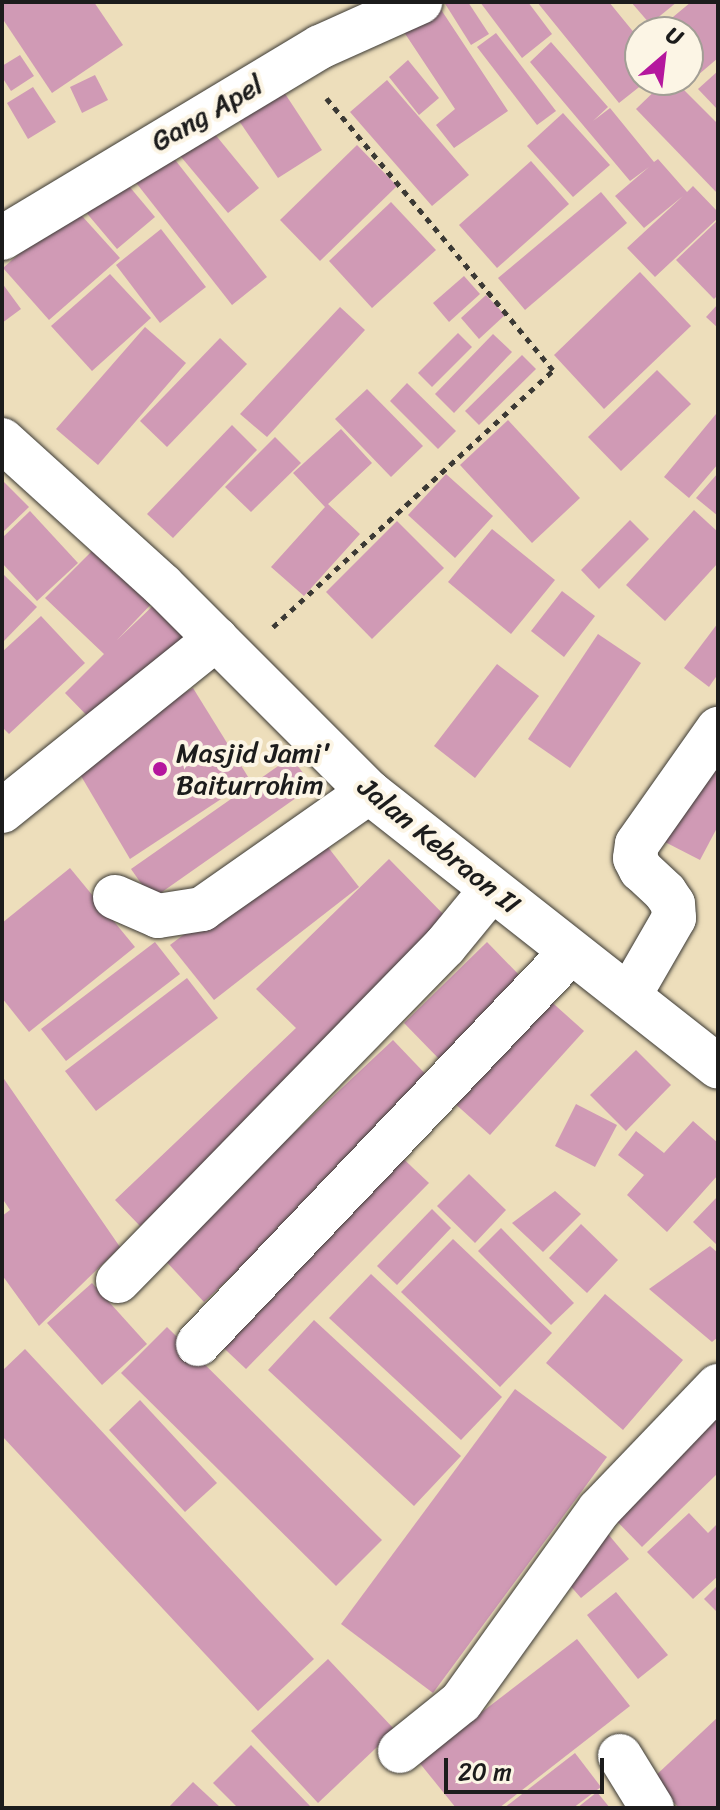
<!DOCTYPE html>
<html>
<head>
<meta charset="utf-8">
<style>
	body { margin:0 }
	#map { position:relative; width:720px; height:1810px; overflow:hidden; background:#eddebb; font-family:Sriracha,sans-serif }
	div>[style] { position:absolute }
	[style*='--x'] { left:calc(var(--x)*1px); top:calc(var(--y)*1px); width:calc(var(--w)*1px); rotate:calc(var(--a)*1deg) }
	.building>* { inset:0; background:#d09ab5 }
	.path>* { height:5px; margin-top:-2.5px; transform-origin:0; background:repeating-linear-gradient(90deg,#3b3934 0 6px,transparent 0 12px) }
	.roads { filter:drop-shadow(0 0 2px #3b3934) drop-shadow(0 0 2px #3b3934) }
	.minor>* { height:44px; margin:-22px; padding:0 22px; transform-origin:22px; border-radius:22px; background:#fff }
	.dots>* { width:22px; height:22px; translate:-50% -50%; box-sizing:border-box; border:4px solid #fcf5e5; border-radius:50% }
	span { translate:-50% -50%; white-space:nowrap; text-align:center; line-height:1.15; -webkit-text-stroke:8px #fcf5e5; paint-order:stroke }
	.street-label { font-size:28px; color:#1c1c1c }
	.poi-label { font-size:28px; color:#1c1c1c }
	.left { translate:0 -50%; text-align:left }
	.frame { position:absolute; inset:0; border:4px solid #1c1c1c; pointer-events:none }
	.north { position:absolute; left:624px; top:16px; width:80px; height:80px; box-sizing:border-box; background:#fcf5e5; border:2px solid #a29e95; border-radius:50%; rotate:28deg; font-size:22px; font-weight:700; line-height:32px; text-align:center; color:#1c1c1c }
	.north::after { content:''; display:block; margin:auto; width:28px; height:36px; background:#b5179e; clip-path:polygon(50% 0,100% 100%,50% 72%,0 100%) }
	.scale { position:absolute; left:444px; top:1758px; width:160px; height:36px; box-sizing:border-box; border:4px solid #1c1c1c; border-top:0; padding-left:10px; font-size:24px; line-height:28px; white-space:nowrap; color:#1c1c1c; -webkit-text-stroke:6px #fcf5e5; paint-order:stroke }
</style>
</head>
<body>
<div id="map">
	<div class="building">
		<i style="clip-path:polygon(2px 2px,94px 2px,123px 45px,52px 93px,2px 18px)"></i>
		<i style="clip-path:polygon(436px 2px,508px 111px,454px 148px,436px 125px,455px 109px,398px 23px)"></i>
		<i style="clip-path:polygon(444px 2px,468px 2px,489px 34px,471px 45px)"></i>
		<i style="clip-path:polygon(480px 2px,528px 2px,552px 34px,522px 58px)"></i>
		<i style="clip-path:polygon(537px 2px,609px 2px,640px 40px,640px 80px,648px 80px,619px 103px)"></i>
		<i style="clip-path:polygon(631px 2px,677px 2px,650px 24px)"></i>
		<i style="clip-path:polygon(691px 2px,718px 2px,718px 58px,691px 81px,688px 32px,655px 32px)"></i>
		<i style="clip-path:polygon(496px 33px,556px 111px,537px 125px,477px 47px)"></i>
		<i style="clip-path:polygon(551px 42px,608px 107px,593px 121px,610px 108px,654px 162px,658px 159px,687px 192px,693px 186px,718px 212px,718px 218px,655px 277px,627px 248px,683px 196px,644px 228px,615px 196px,649px 167px,630px 181px,530px 62px)"></i>
		<i style="clip-path:polygon(20px 55px,34px 76px,11px 91px,2px 77px,2px 66px)"></i>
		<i style="clip-path:polygon(408px 60px,439px 98px,419px 115px,389px 77px)"></i>
		<i style="clip-path:polygon(718px 71px,718px 110px,698px 89px)"></i>
		<i style="clip-path:polygon(95px 75px,108px 100px,82px 113px,70px 87px)"></i>
		<i style="clip-path:polygon(387px 80px,469px 175px,432px 206px,350px 112px)"></i>
		<i style="clip-path:polygon(666px 80px,674px 80px,718px 124px,718px 194px,636px 109px)"></i>
		<i style="clip-path:polygon(278px 83px,322px 150px,278px 178px,233px 112px)"></i>
		<i style="clip-path:polygon(33px 87px,56px 122px,28px 139px,7px 103px)"></i>
		<i style="clip-path:polygon(563px 113px,610px 165px,573px 197px,527px 146px)"></i>
		<i style="clip-path:polygon(209px 127px,259px 188px,228px 213px,177px 152px)"></i>
		<i style="clip-path:polygon(357px 145px,397px 186px,320px 261px,280px 220px)"></i>
		<i style="clip-path:polygon(165px 147px,267px 277px,232px 305px,130px 175px)"></i>
		<i style="clip-path:polygon(531px 161px,569px 204px,497px 268px,459px 225px)"></i>
		<i style="clip-path:polygon(118px 173px,155px 217px,117px 249px,79px 204px)"></i>
		<i style="clip-path:polygon(601px 192px,627px 223px,525px 310px,498px 278px)"></i>
		<i style="clip-path:polygon(391px 202px,436px 250px,372px 308px,329px 261px)"></i>
		<i style="clip-path:polygon(73px 206px,120px 258px,49px 320px,3px 268px)"></i>
		<i style="clip-path:polygon(718px 220px,718px 295px,714px 299px,676px 260px)"></i>
		<i style="clip-path:polygon(161px 229px,206px 287px,160px 323px,116px 265px)"></i>
		<i style="clip-path:polygon(640px 272px,691px 326px,604px 409px,554px 355px)"></i>
		<i style="clip-path:polygon(110px 274px,151px 318px,92px 371px,51px 326px)"></i>
		<i style="clip-path:polygon(464px 276px,480px 294px,449px 322px,433px 303px)"></i>
		<i style="clip-path:polygon(2px 283px,21px 309px,2px 323px)"></i>
		<i style="clip-path:polygon(486px 295px,505px 315px,479px 339px,461px 318px)"></i>
		<i style="clip-path:polygon(718px 304px,718px 328px,706px 317px)"></i>
		<i style="clip-path:polygon(340px 307px,365px 330px,267px 437px,240px 414px)"></i>
		<i style="clip-path:polygon(145px 327px,186px 363px,98px 465px,56px 429px)"></i>
		<i style="clip-path:polygon(458px 333px,472px 347px,432px 387px,418px 373px)"></i>
		<i style="clip-path:polygon(493px 334px,512px 352px,454px 413px,435px 394px)"></i>
		<i style="clip-path:polygon(220px 338px,247px 364px,167px 447px,140px 421px)"></i>
		<i style="clip-path:polygon(522px 355px,536px 369px,479px 425px,465px 411px)"></i>
		<i style="clip-path:polygon(657px 370px,691px 404px,621px 471px,588px 437px)"></i>
		<i style="clip-path:polygon(407px 383px,456px 431px,438px 449px,390px 401px)"></i>
		<i style="clip-path:polygon(367px 389px,423px 446px,391px 477px,335px 419px)"></i>
		<i style="clip-path:polygon(716px 414px,718px 464px,689px 498px,664px 477px)"></i>
		<i style="clip-path:polygon(508px 420px,580px 498px,532px 543px,460px 465px)"></i>
		<i style="clip-path:polygon(232px 425px,257px 450px,173px 538px,147px 514px)"></i>
		<i style="clip-path:polygon(341px 429px,372px 463px,328px 504px,360px 534px,304px 596px,271px 567px,325px 507px,293px 473px)"></i>
		<i style="clip-path:polygon(275px 437px,301px 463px,251px 512px,225px 487px)"></i>
		<i style="clip-path:polygon(718px 473px,718px 516px,696px 498px)"></i>
		<i style="clip-path:polygon(446px 474px,493px 516px,455px 558px,408px 515px)"></i>
		<i style="clip-path:polygon(2px 480px,29px 507px,2px 533px)"></i>
		<i style="clip-path:polygon(694px 510px,718px 532px,718px 563px,665px 621px,626px 585px)"></i>
		<i style="clip-path:polygon(30px 511px,78px 563px,37px 601px,2px 563px,2px 538px)"></i>
		<i style="clip-path:polygon(630px 520px,649px 539px,599px 589px,581px 570px)"></i>
		<i style="clip-path:polygon(397px 521px,444px 568px,372px 639px,326px 592px)"></i>
		<i style="clip-path:polygon(492px 529px,555px 580px,511px 634px,448px 582px)"></i>
		<i style="clip-path:polygon(99px 544px,156px 599px,117px 640px,157px 602px,193px 638px,100px 729px,65px 693px,104px 654px,45px 598px)"></i>
		<i style="clip-path:polygon(2px 573px,37px 607px,2px 643px)"></i>
		<i style="clip-path:polygon(562px 591px,595px 616px,564px 657px,531px 631px)"></i>
		<i style="clip-path:polygon(41px 616px,85px 663px,9px 734px,2px 727px,2px 652px)"></i>
		<i style="clip-path:polygon(718px 623px,718px 674px,709px 687px,684px 668px)"></i>
		<i style="clip-path:polygon(598px 634px,641px 663px,570px 768px,528px 739px)"></i>
		<i style="clip-path:polygon(497px 664px,539px 696px,475px 778px,434px 746px)"></i>
		<i style="clip-path:polygon(193px 688px,250px 780px,130px 859px,71px 759px)"></i>
		<i style="clip-path:polygon(291px 757px,313px 786px,152px 899px,131px 869px)"></i>
		<i style="clip-path:polygon(718px 757px,718px 826px,700px 860px,663px 841px)"></i>
		<i style="clip-path:polygon(317px 833px,359px 887px,214px 1000px,170px 945px)"></i>
		<i style="clip-path:polygon(389px 859px,454px 925px,140px 1226px,115px 1200px,296px 1028px,256px 989px)"></i>
		<i style="clip-path:polygon(70px 868px,135px 947px,29px 1032px,2px 998px,2px 923px)"></i>
		<i style="clip-path:polygon(155px 942px,180px 974px,66px 1061px,41px 1029px)"></i>
		<i style="clip-path:polygon(487px 942px,523px 979px,441px 1061px,404px 1023px)"></i>
		<i style="clip-path:polygon(187px 978px,218px 1018px,96px 1111px,65px 1071px)"></i>
		<i style="clip-path:polygon(546px 997px,584px 1031px,490px 1135px,452px 1101px)"></i>
		<i style="clip-path:polygon(393px 1040px,435px 1084px,204px 1302px,162px 1257px)"></i>
		<i style="clip-path:polygon(636px 1050px,671px 1085px,626px 1131px,590px 1095px)"></i>
		<i style="clip-path:polygon(2px 1076px,120px 1247px,39px 1326px,2px 1275px,2px 1216px,10px 1210px,2px 1198px)"></i>
		<i style="clip-path:polygon(576px 1104px,617px 1125px,595px 1167px,555px 1146px)"></i>
		<i style="clip-path:polygon(693px 1121px,718px 1143px,718px 1175px,667px 1232px,627px 1195px,644px 1175px,618px 1155px,636px 1131px,664px 1153px)"></i>
		<i style="clip-path:polygon(394px 1150px,429px 1183px,246px 1369px,211px 1336px)"></i>
		<i style="clip-path:polygon(469px 1174px,506px 1210px,475px 1243px,437px 1206px)"></i>
		<i style="clip-path:polygon(555px 1191px,581px 1214px,543px 1252px,512px 1223px)"></i>
		<i style="clip-path:polygon(718px 1196px,718px 1246px,693px 1222px)"></i>
		<i style="clip-path:polygon(432px 1209px,451px 1228px,397px 1285px,377px 1266px)"></i>
		<i style="clip-path:polygon(581px 1224px,618px 1260px,587px 1293px,549px 1258px)"></i>
		<i style="clip-path:polygon(501px 1228px,574px 1303px,551px 1325px,478px 1251px)"></i>
		<i style="clip-path:polygon(453px 1239px,552px 1333px,500px 1387px,401px 1292px)"></i>
		<i style="clip-path:polygon(710px 1246px,718px 1253px,718px 1337px,712px 1342px,649px 1289px)"></i>
		<i style="clip-path:polygon(371px 1274px,502px 1397px,461px 1440px,329px 1318px)"></i>
		<i style="clip-path:polygon(92px 1283px,147px 1344px,102px 1385px,47px 1323px)"></i>
		<i style="clip-path:polygon(605px 1294px,683px 1360px,623px 1430px,546px 1363px)"></i>
		<i style="clip-path:polygon(314px 1320px,461px 1456px,414px 1506px,268px 1370px)"></i>
		<i style="clip-path:polygon(167px 1327px,382px 1540px,336px 1586px,121px 1373px)"></i>
		<i style="clip-path:polygon(25px 1349px,314px 1659px,258px 1711px,2px 1436px,2px 1371px)"></i>
		<i style="clip-path:polygon(515px 1389px,607px 1457px,433px 1693px,341px 1624px)"></i>
		<i style="clip-path:polygon(718px 1399px,718px 1473px,642px 1547px,605px 1509px)"></i>
		<i style="clip-path:polygon(140px 1400px,217px 1483px,185px 1512px,109px 1430px)"></i>
		<i style="clip-path:polygon(689px 1513px,708px 1533px,718px 1523px,718px 1576px,693px 1599px,647px 1552px)"></i>
		<i style="clip-path:polygon(608px 1534px,629px 1559px,581px 1598px,560px 1574px)"></i>
		<i style="clip-path:polygon(718px 1585px,718px 1613px,704px 1599px)"></i>
		<i style="clip-path:polygon(616px 1592px,668px 1655px,638px 1679px,587px 1615px)"></i>
		<i style="clip-path:polygon(577px 1639px,630px 1706px,499px 1808px,456px 1808px,418px 1761px)"></i>
		<i style="clip-path:polygon(328px 1659px,395px 1730px,318px 1803px,251px 1731px)"></i>
		<i style="clip-path:polygon(718px 1717px,718px 1808px,679px 1808px,652px 1779px)"></i>
		<i style="clip-path:polygon(251px 1745px,312px 1808px,238px 1808px,213px 1783px)"></i>
		<i style="clip-path:polygon(575px 1753px,601px 1787px,573px 1808px,504px 1808px)"></i>
		<i style="clip-path:polygon(193px 1782px,221px 1808px,168px 1808px)"></i>
		<i style="clip-path:polygon(597px 1792px,610px 1808px,577px 1808px)"></i>
	</div>
	<div class="path">
		<i style="--x:273;--y:627;--w:380;--a:-42.5"></i>
		<i style="--x:553;--y:370;--w:354;--a:-129.8"></i>
	</div>
	<div class="roads">
		<div class="minor">
			<i style="--x:2;--y:238;--w:371;--a:-31"></i>
			<i style="--x:320;--y:47;--w:110;--a:-24.2"></i>
			<i style="--x:2;--y:440;--w:216;--a:42.2"></i>
			<i style="--x:162;--y:585;--w:293;--a:45"></i>
			<i style="--x:369;--y:792;--w:444;--a:38.2"></i>
			<i style="--x:2;--y:811;--w:275;--a:-38.8"></i>
			<i style="--x:115;--y:897;--w:47;--a:23.8"></i>
			<i style="--x:158;--y:916;--w:45;--a:-9"></i>
			<i style="--x:202;--y:909;--w:204;--a:-35"></i>
			<i style="--x:629;--y:996;--w:90;--a:-60"></i>
			<i style="--x:674;--y:918;--w:14;--a:-94"></i>
			<i style="--x:673;--y:904;--w:14;--a:-124"></i>
			<i style="--x:665;--y:892;--w:33;--a:-137"></i>
			<i style="--x:641;--y:870;--w:13;--a:-117"></i>
			<i style="--x:635;--y:858;--w:14;--a:-82"></i>
			<i style="--x:637;--y:844;--w:141;--a:-54.8"></i>
			<i style="--x:118;--y:1281;--w:468;--a:-45.7"></i>
			<i style="--x:445;--y:946;--w:72;--a:-50.6"></i>
			<i style="--x:198;--y:1344;--w:541;--a:-46.42"></i>
			<i style="--x:400;--y:1751;--w:78;--a:-38.8"></i>
			<i style="--x:461;--y:1702;--w:236;--a:-54.3"></i>
			<i style="--x:599;--y:1510;--w:172;--a:-46.2"></i>
			<i style="--x:620;--y:1756;--w:61;--a:58.4"></i>
		</div>
	</div>
	<div class="dots">
		<i style="left:160px;top:769px;background:#b5179e"></i>
	</div>
	<div class="street-label">
		<span style="left:207px;top:113px;rotate:-30deg">Gang Apel</span>
		<span style="left:439px;top:846px;rotate:39deg">Jalan Kebraon II</span>
	</div>
	<div class="poi-label">
		<span class="left" style="left:176px;top:769px">Masjid Jami'<br>Baiturrohim</span>
	</div>
	<div class="frame"></div>
	<div class="north">U</div>
	<div class="scale">20 m</div>
</div>
</body>
</html>
